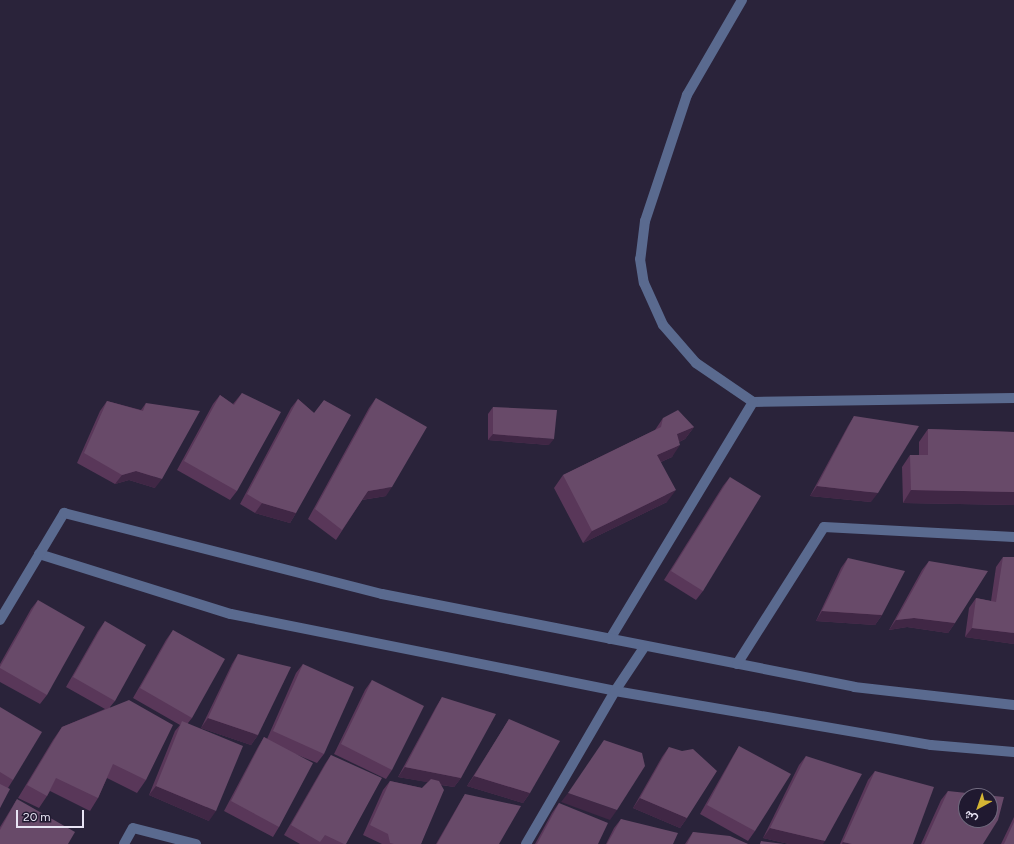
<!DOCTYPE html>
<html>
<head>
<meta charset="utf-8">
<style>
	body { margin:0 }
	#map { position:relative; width:1014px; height:844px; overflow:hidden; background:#2a233a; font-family:Figtree,Vazirmatn,sans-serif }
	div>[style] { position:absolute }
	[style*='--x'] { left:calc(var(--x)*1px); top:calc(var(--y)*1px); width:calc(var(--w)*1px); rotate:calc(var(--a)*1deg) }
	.service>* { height:10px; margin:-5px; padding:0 5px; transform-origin:5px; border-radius:5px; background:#5a6a8f }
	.minor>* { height:10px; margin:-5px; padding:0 5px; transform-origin:5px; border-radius:5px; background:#5a6a8f }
	.wall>* { inset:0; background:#593759 }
	.shaded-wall>* { inset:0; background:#402745 }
	.building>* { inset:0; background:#684a69 }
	span { translate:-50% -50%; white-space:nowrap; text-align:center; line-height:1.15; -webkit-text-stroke:3.5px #201930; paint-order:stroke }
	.north { position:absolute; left:958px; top:788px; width:40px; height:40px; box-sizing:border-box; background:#201930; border:1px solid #706a7e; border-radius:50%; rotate:220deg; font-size:11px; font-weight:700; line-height:16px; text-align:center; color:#e8e4f4 }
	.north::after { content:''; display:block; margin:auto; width:14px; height:18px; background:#d5b534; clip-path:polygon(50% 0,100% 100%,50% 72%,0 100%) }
	.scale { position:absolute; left:16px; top:810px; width:68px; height:18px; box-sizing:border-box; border:2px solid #e8e4f4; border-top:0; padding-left:5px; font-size:12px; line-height:14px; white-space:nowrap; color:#e8e4f4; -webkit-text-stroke:3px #201930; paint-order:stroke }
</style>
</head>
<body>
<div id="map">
	<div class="service">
		<i style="--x:742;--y:0;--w:110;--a:120.1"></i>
		<i style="--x:687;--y:95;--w:133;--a:108.4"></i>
		<i style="--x:645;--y:221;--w:38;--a:97"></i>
		<i style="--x:640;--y:259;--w:24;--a:81"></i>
		<i style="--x:644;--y:283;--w:46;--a:65.7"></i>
		<i style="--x:663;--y:325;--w:50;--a:49"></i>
		<i style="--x:696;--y:363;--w:69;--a:34.4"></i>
		<i style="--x:753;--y:402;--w:261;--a:-0.9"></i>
		<i style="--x:610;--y:639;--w:277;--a:-58.9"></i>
	</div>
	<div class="minor">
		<i style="--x:39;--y:554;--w:201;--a:17.4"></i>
		<i style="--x:231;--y:614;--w:392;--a:11.3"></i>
		<i style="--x:615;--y:691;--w:321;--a:9.7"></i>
		<i style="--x:931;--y:745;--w:83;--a:4.8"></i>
		<i style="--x:0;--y:620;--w:125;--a:-59.1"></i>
		<i style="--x:64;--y:513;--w:328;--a:14.3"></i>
		<i style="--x:382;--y:594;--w:481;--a:11.1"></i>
		<i style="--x:854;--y:687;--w:161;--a:6.4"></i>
		<i style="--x:737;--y:664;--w:162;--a:-57.6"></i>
		<i style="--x:824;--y:527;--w:190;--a:3"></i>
		<i style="--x:124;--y:844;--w:18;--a:-61"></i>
		<i style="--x:133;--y:828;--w:65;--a:14.3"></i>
		<i style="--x:526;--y:844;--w:177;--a:-59.8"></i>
		<i style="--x:615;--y:691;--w:54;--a:-56.3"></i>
	</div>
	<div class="wall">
		<i style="clip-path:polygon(242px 393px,237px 491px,230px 500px,177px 470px,213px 404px,220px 395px,233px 404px)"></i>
		<i style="clip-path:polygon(376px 398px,386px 496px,362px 500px,336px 540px,308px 519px,369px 408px)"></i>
		<i style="clip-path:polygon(298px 399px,314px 413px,296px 513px,290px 523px,255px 513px,240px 504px,291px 408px)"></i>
		<i style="clip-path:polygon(107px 401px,141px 410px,146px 403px,155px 488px,129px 480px,115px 484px,77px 463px,100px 411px)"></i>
		<i style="clip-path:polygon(493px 407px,549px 445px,488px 440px,488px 414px)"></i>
		<i style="clip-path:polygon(854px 416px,871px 502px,810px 496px,848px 426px)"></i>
		<i style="clip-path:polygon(663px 418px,694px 427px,685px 439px,679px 442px,672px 457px,661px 462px,667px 502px,583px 543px,554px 488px,563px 475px,655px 430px)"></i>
		<i style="clip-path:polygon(928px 429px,1014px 432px,1014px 505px,903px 503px,902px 467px,910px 455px,919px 455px,919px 442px)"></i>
		<i style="clip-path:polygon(730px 477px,703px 591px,696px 600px,664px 580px,723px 486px)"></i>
		<i style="clip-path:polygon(1003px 557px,1014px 644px,965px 637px,969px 608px,976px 598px,991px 601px,996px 567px)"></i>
		<i style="clip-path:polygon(848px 558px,882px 615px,875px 625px,816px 621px,841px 568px)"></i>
		<i style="clip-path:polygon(929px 561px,955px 623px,948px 633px,907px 627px,889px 630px,922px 570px)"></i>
		<i style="clip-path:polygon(38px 600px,47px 695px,40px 704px,0 682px,0 664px,31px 609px)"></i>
		<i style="clip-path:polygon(105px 621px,115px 701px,110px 707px,146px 780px,137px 793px,107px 778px,98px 798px,90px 811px,50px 791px,47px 796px,39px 808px,18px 798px,53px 740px,62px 727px,105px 709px,66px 687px,98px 631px)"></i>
		<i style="clip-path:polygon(173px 630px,192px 718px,188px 723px,209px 821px,149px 795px,175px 731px,180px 725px,133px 698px,166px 640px)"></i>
		<i style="clip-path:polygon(238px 654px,258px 735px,251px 745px,201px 728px,232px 664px)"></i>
		<i style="clip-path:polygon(303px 664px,324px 754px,317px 763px,295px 754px,279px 827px,273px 837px,224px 811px,258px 747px,264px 737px,267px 739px,296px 673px)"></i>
		<i style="clip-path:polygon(372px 680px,392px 770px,386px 779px,334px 754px,365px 690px)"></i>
		<i style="clip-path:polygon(442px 697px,461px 778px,454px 787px,441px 785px,421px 844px,382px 844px,363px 835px,383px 790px,390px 781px,422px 788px,428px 782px,398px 777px,436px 707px)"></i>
		<i style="clip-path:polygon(0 707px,13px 780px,8px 788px,0 808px)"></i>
		<i style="clip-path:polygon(509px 719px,530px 793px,523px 803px,467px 786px,503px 729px)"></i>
		<i style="clip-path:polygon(739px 746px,755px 831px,748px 841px,700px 814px,733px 756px)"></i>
		<i style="clip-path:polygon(669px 747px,687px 818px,680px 828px,633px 808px,662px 757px)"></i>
		<i style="clip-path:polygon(331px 755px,346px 844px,300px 844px,284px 835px,325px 764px)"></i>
		<i style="clip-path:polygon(806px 756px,823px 844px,789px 844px,763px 838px,799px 765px)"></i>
		<i style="clip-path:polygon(875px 771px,913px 844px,840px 844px,868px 780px)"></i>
		<i style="clip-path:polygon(948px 791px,983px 844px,921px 844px,941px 800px)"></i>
		<i style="clip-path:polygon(465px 794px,499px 844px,436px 844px,459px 804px)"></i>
		<i style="clip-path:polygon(17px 799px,0 844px,0 827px,11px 809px)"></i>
		<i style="clip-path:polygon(559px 803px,598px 844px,535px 844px,552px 813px)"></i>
		<i style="clip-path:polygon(1014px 817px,1014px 844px,1001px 844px)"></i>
		<i style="clip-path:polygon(621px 819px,673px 844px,606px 844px,614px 828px)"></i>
		<i style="clip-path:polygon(693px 832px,748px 844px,685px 844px)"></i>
	</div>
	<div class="shaded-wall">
		<i style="clip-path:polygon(694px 427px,685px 439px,668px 447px,677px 434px)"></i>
		<i style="clip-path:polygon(493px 434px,554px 439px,549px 445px,488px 440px)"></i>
		<i style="clip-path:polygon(680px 445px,672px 457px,649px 467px,657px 455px)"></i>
		<i style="clip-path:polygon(136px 471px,162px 479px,155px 488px,129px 480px,115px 484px,122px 475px)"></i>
		<i style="clip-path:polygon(817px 486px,878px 493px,871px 502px,810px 496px)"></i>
		<i style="clip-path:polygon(392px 487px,386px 496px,361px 500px,368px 491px)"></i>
		<i style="clip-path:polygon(676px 490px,667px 502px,583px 543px,592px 531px)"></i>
		<i style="clip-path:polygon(911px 490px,1014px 492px,1014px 505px,903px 503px)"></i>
		<i style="clip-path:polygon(262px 503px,296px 513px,290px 523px,255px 513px)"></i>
		<i style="clip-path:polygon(822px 611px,882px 615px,875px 625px,816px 621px)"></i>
		<i style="clip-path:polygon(914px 618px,955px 623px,948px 633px,907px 627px,889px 630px,896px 620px)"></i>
		<i style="clip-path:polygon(972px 628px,1014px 633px,1014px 644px,965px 637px)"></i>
		<i style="clip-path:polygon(208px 718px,258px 735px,251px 745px,201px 728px)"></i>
		<i style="clip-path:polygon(405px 767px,461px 778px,454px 787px,398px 777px)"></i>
		<i style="clip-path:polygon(474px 776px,530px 793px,523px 803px,467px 786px)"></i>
		<i style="clip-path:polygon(156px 786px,216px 811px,209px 821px,149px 795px)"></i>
		<i style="clip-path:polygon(568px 793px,617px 810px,610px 820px,561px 802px)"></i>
		<i style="clip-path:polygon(640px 798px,687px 818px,680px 828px,633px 808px)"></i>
		<i style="clip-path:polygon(770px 828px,825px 841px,823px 844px,789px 844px,763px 838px)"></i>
		<i style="clip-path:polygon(843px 842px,852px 844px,842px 844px)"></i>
	</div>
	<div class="building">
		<i style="clip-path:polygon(242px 393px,281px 412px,237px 491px,184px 461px,220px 395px,234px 405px)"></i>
		<i style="clip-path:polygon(376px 398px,427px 427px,392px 487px,368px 491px,342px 530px,315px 509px)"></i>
		<i style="clip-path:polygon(298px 399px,314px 413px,324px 400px,351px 415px,296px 513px,262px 503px,247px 494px)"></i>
		<i style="clip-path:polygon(107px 401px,143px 411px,146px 403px,200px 411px,162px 479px,136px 471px,122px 475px,84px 453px)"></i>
		<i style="clip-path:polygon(493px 407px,557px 410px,554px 439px,493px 434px)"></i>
		<i style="clip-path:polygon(678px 410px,694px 427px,677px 434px,680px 445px,657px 455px,676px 490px,592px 531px,563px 475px,661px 427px,663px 418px)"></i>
		<i style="clip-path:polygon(854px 416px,919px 426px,878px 493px,817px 486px)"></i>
		<i style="clip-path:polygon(928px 429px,1014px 432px,1014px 492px,911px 490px,910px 455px,928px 455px)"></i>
		<i style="clip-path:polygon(730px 477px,761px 496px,703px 591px,671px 571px)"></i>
		<i style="clip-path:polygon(1003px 557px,1014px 557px,1014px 633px,972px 628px,976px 598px,996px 602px)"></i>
		<i style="clip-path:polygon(848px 558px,905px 571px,882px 615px,822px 611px)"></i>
		<i style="clip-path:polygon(929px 561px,988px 571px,955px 623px,914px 618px,896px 620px)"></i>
		<i style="clip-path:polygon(38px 600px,85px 627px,47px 695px,0 668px,0 667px)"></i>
		<i style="clip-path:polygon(105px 621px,146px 645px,115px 701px,73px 677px)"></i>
		<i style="clip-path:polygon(173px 630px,225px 659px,192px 718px,140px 688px)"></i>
		<i style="clip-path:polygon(238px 654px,291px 667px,258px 735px,208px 718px)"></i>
		<i style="clip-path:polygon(303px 664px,354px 687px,324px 754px,273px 731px)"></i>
		<i style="clip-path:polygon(372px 680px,424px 706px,392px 770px,341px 744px)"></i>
		<i style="clip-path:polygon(442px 697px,496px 714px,461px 778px,405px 767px)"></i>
		<i style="clip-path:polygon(129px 700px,173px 725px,146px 780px,113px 764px,98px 798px,56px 778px,47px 796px,27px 785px,62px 727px)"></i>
		<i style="clip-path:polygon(0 707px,42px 732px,13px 780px,0 772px)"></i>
		<i style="clip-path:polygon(509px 719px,560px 741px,530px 793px,474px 776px)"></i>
		<i style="clip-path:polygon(182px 721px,243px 746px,216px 811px,156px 786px)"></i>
		<i style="clip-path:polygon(264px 737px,313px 763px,279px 827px,231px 801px)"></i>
		<i style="clip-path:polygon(604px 740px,642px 753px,645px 766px,617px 810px,568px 793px)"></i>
		<i style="clip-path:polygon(739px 746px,791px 774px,755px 831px,707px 805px)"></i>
		<i style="clip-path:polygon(669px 747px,682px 751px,693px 749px,717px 771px,687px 818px,640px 798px)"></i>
		<i style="clip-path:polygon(331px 755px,382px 778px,346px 844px,344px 844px,325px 835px,320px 842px,291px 825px)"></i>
		<i style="clip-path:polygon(806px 756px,862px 774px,825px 841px,770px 828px)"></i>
		<i style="clip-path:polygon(875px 771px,934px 787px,913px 844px,852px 844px,843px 842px)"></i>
		<i style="clip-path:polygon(431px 779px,439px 781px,444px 790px,421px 844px,394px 844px,390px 843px,388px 834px,370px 825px,390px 781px,422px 788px)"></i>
		<i style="clip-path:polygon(0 784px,10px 789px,0 808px)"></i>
		<i style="clip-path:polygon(evenodd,948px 791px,1004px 797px,998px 820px,983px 844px,924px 844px,948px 791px,966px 796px,990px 796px,990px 820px,966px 820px,966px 796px)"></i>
		<i style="clip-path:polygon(465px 794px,521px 806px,499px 844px,437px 844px)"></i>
		<i style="clip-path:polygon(17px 799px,75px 832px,68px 844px,0 844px,0 830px)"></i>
		<i style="clip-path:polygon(559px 803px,608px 823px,598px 844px,537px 844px)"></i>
		<i style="clip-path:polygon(621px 819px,678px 833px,673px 844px,607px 844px)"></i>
		<i style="clip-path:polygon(1014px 822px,1014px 844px,1004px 844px)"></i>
		<i style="clip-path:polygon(693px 832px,730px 836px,748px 844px,687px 844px)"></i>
		<i style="clip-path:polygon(761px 841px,784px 844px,760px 844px)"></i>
	</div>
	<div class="north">ش</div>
	<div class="scale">20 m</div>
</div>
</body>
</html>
